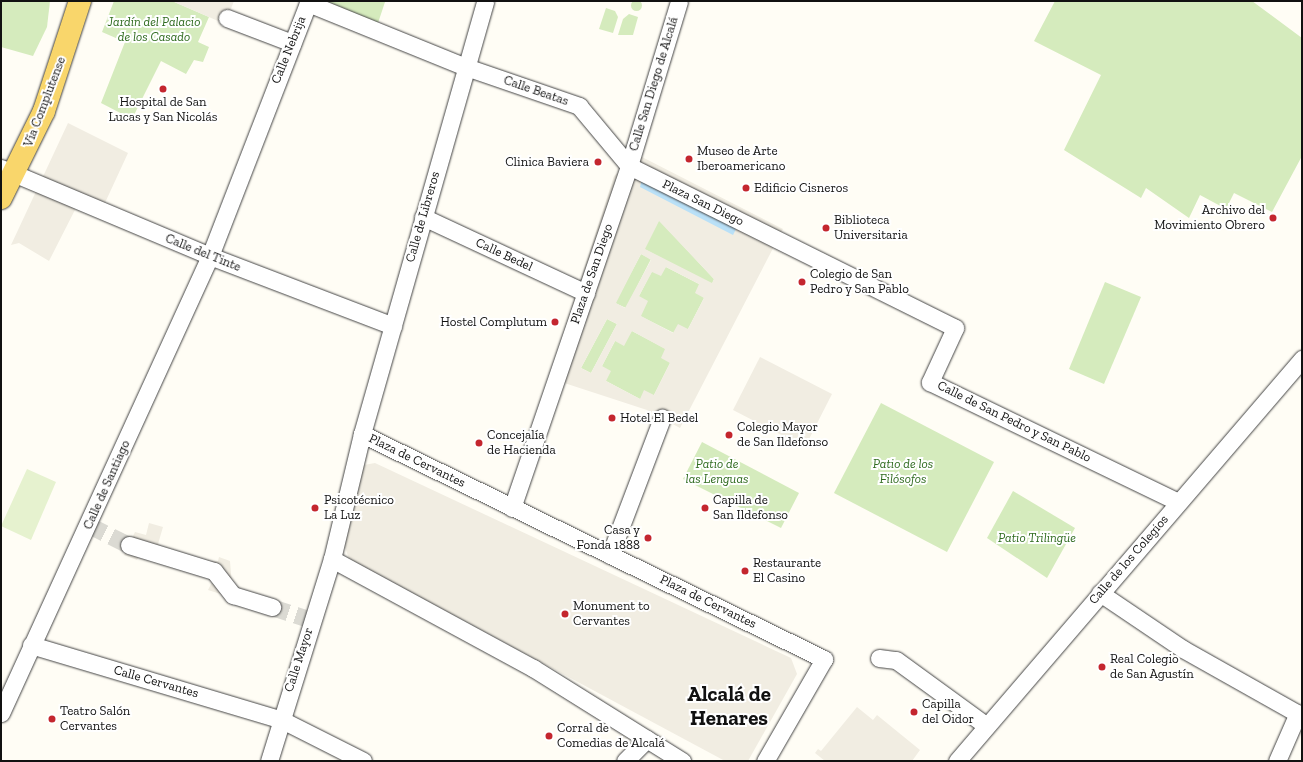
<!DOCTYPE html>
<html>
<head>
<meta charset="utf-8">
<style>
	body { margin:0 }
	#map { position:relative; width:1303px; height:762px; overflow:hidden; background:#fffdf5; font-family:"Zilla Slab",serif }
	div>[style] { position:absolute }
	[style*='--x'] { left:calc(var(--x)*1px); top:calc(var(--y)*1px); width:calc(var(--w)*1px); rotate:calc(var(--a)*1deg) }
	.green>* { inset:0; background:#d5ebbd }
	.round { border-radius:50% }
	.pitch>* { inset:0; background:#e6f2cf }
	.plaza>* { inset:0; background:#f1ede2 }
	.water>* { inset:0; background:#b9e0f7 }
	.street-tunnel>* { height:17px; margin-top:-8.5px; transform-origin:0; background:repeating-linear-gradient(90deg,#dbdad3 0 17px,transparent 0 25px) }
	.roads { filter:drop-shadow(0 0 1px #444) drop-shadow(0 0 1px #444) }
	.street>* { height:17px; margin:-8.5px; padding:0 8.5px; transform-origin:8.5px; border-radius:8.5px; background:#fff }
	.primary>* { height:22px; margin:-11px; padding:0 11px; transform-origin:11px; border-radius:11px; background:#f9d66b }
	.dots>* { width:11px; height:11px; translate:-50% -50%; box-sizing:border-box; border:2px solid #fff; border-radius:50% }
	span { translate:-50% -50%; white-space:nowrap; text-align:center; line-height:1.15; -webkit-text-stroke:4px #fff; paint-order:stroke }
	.park-label { font-size:13px; color:#2f6b1f; font-style:italic }
	.street-label { font-size:13px; color:#111 }
	.poi-label { font-size:13px; color:#111 }
	.left { translate:0 -50%; text-align:left }
	.right { translate:-100% -50%; text-align:right }
	.town-label { font-size:21px; color:#111; font-weight:700 }
	.frame { position:absolute; inset:0; border:2px solid #111; pointer-events:none }
</style>
</head>
<body>
<div id="map">
	<div class="green">
		<i class="round" style="left:630.5px;top:-0.5px;width:11px;height:11px"></i>
		<i style="clip-path:polygon(1px 1px,50px 1px,47px 27px,33px 56px,1px 47px)"></i>
		<i style="clip-path:polygon(114px 1px,172px 1px,209px 17px,198px 42px,209px 47px,203px 62px,194px 60px,186px 74px,161px 61px,132px 119px,101px 103px,125px 42px,102px 32px)"></i>
		<i style="clip-path:polygon(321px 1px,384px 1px,385px 2px,378px 23px)"></i>
		<i style="clip-path:polygon(1055px 1px,1252px 1px,1302px 38px,1302px 156px,1272px 212px,1234px 193px,1226px 209px,1200px 195px,1189px 218px,1146px 188px,1141px 198px,1064px 150px,1101px 75px,1034px 41px)"></i>
		<i style="clip-path:polygon(606px 8px,615px 11px,618px 17px,613px 33px,599px 29px)"></i>
		<i style="clip-path:polygon(629px 14px,638px 17px,633px 35px,618px 35px,623px 19px)"></i>
		<i style="clip-path:polygon(659px 220px,714px 279px,712px 284px,644px 249px)"></i>
		<i style="clip-path:polygon(641px 254px,651px 259px,626px 308px,615px 303px)"></i>
		<i style="clip-path:polygon(666px 267px,699px 284px,704px 298px,688px 329px,674px 333px,640px 316px,639px 296px,652px 271px)"></i>
		<i style="clip-path:polygon(1105px 282px,1141px 297px,1104px 384px,1069px 369px)"></i>
		<i style="clip-path:polygon(607px 319px,617px 324px,591px 373px,581px 368px)"></i>
		<i style="clip-path:polygon(632px 331px,666px 349px,670px 363px,654px 395px,640px 399px,606px 381px,602px 366px,615px 341px)"></i>
		<i style="clip-path:polygon(881px 403px,994px 462px,947px 552px,834px 493px)"></i>
		<i style="clip-path:polygon(702px 442px,799px 493px,781px 528px,683px 479px)"></i>
		<i style="clip-path:polygon(1013px 491px,1075px 528px,1047px 578px,987px 538px)"></i>
	</div>
	<div class="pitch">
		<i style="clip-path:polygon(27px 469px,56px 482px,31px 540px,1px 526px)"></i>
	</div>
	<div class="plaza">
		<i style="clip-path:polygon(172px 1px,234px 1px,225px 24px)"></i>
		<i style="clip-path:polygon(68px 123px,128px 153px,104px 205px,79px 202px,49px 261px,19px 243px,11px 245px)"></i>
		<i style="clip-path:polygon(evenodd,640px 156px,783px 229px,680px 428px,647px 410px,549px 378px,614px 176px,640px 156px,659px 221px,714px 279px,712px 283px,645px 249px,659px 221px,640px 156px,641px 254px,651px 260px,625px 308px,616px 303px,641px 254px,640px 156px,666px 267px,699px 284px,695px 293px,704px 298px,688px 329px,678px 324px,673px 333px,641px 316px,648px 301px,639px 296px,652px 272px,661px 276px,666px 267px,640px 156px,607px 319px,617px 324px,591px 373px,581px 368px,607px 319px,640px 156px,632px 331px,665px 349px,661px 358px,670px 363px,654px 395px,644px 390px,640px 399px,606px 381px,611px 371px,602px 366px,615px 341px,624px 346px,632px 331px)"></i>
		<i style="clip-path:polygon(760px 357px,832px 394px,805px 447px,733px 410px)"></i>
		<i style="clip-path:polygon(375px 463px,791px 658px,797px 674px,748px 761px,725px 761px,349px 559px,343px 541px,364px 465px)"></i>
		<i style="clip-path:polygon(149px 523px,163px 527px,158px 544px,162px 547px,210px 561px,218px 561px,219px 557px,230px 561px,233px 598px,208px 590px,213px 580px,206px 576px,139px 556px,137px 560px,124px 555px,135px 532px,146px 535px)"></i>
		<i style="clip-path:polygon(857px 707px,873px 720px,877px 715px,920px 750px,912px 761px,825px 761px,815px 753px,818px 749px,821px 751px)"></i>
	</div>
	<div class="water">
		<i style="clip-path:polygon(642px 179px,737px 227px,733px 235px,640px 187px)"></i>
	</div>
	<div class="street-tunnel">
		<i style="--x:89;--y:525;--w:45;--a:26.6"></i>
		<i style="--x:272;--y:607;--w:42;--a:18"></i>
	</div>
	<div class="roads">
		<div class="street">
			<i style="--x:227;--y:18;--w:70;--a:21"></i>
			<i style="--x:1;--y:168;--w:227;--a:22.8"></i>
			<i style="--x:210;--y:256;--w:196;--a:20.9"></i>
			<i style="--x:423;--y:217;--w:180;--a:25"></i>
			<i style="--x:362;--y:434;--w:514;--a:25.97"></i>
			<i style="--x:824;--y:659;--w:118;--a:120"></i>
			<i style="--x:512;--y:508;--w:361;--a:-71.1"></i>
			<i style="--x:629;--y:166;--w:172;--a:-73.1"></i>
			<i style="--x:129;--y:545;--w:89;--a:17"></i>
			<i style="--x:214;--y:571;--w:31;--a:52"></i>
			<i style="--x:233;--y:595;--w:41;--a:17.1"></i>
			<i style="--x:610;--y:555;--w:147;--a:-69.2"></i>
			<i style="--x:332;--y:559;--w:229;--a:28.5"></i>
			<i style="--x:533;--y:668;--w:176;--a:32"></i>
			<i style="--x:1100;--y:593;--w:100;--a:34"></i>
			<i style="--x:1183;--y:649;--w:137;--a:29.4"></i>
			<i style="--x:31;--y:645;--w:260;--a:16.6"></i>
			<i style="--x:280;--y:719;--w:93;--a:26.8"></i>
			<i style="--x:879;--y:658;--w:17;--a:7"></i>
			<i style="--x:896;--y:660;--w:112;--a:36"></i>
			<i style="--x:1;--y:713;--w:503;--a:-65.42"></i>
			<i style="--x:210;--y:256;--w:271;--a:-68.8"></i>
			<i style="--x:308;--y:3;--w:170;--a:22.1"></i>
			<i style="--x:466;--y:67;--w:120;--a:19"></i>
			<i style="--x:579;--y:106;--w:78;--a:50.2"></i>
			<i style="--x:629;--y:166;--w:364;--a:26.4"></i>
			<i style="--x:955;--y:328;--w:60;--a:114.8"></i>
			<i style="--x:930;--y:382;--w:276;--a:25.8"></i>
			<i style="--x:269;--y:761;--w:212;--a:-72.7"></i>
			<i style="--x:332;--y:559;--w:129;--a:-76.5"></i>
			<i style="--x:362;--y:434;--w:450;--a:-74.1"></i>
			<i style="--x:625;--y:761;--w:31;--a:-45"></i>
			<i style="--x:957;--y:761;--w:530;--a:-49.36"></i>
			<i style="--x:1277;--y:761;--w:52;--a:-66.4"></i>
		</div>
		<div class="primary">
			<i style="--x:1;--y:198;--w:97;--a:-63.7"></i>
			<i style="--x:44;--y:111;--w:116;--a:-71.9"></i>
		</div>
	</div>
	<div class="dots">
		<i style="left:163px;top:89px;background:#c4262e"></i>
		<i style="left:689px;top:159px;background:#c4262e"></i>
		<i style="left:598px;top:162px;background:#c4262e"></i>
		<i style="left:746px;top:188px;background:#c4262e"></i>
		<i style="left:1273px;top:218px;background:#c4262e"></i>
		<i style="left:826px;top:228px;background:#c4262e"></i>
		<i style="left:802px;top:282px;background:#c4262e"></i>
		<i style="left:555px;top:322px;background:#c4262e"></i>
		<i style="left:612px;top:418px;background:#c4262e"></i>
		<i style="left:729px;top:435px;background:#c4262e"></i>
		<i style="left:479px;top:443px;background:#c4262e"></i>
		<i style="left:315px;top:508px;background:#c4262e"></i>
		<i style="left:705px;top:508px;background:#c4262e"></i>
		<i style="left:648px;top:538px;background:#c4262e"></i>
		<i style="left:745px;top:571px;background:#c4262e"></i>
		<i style="left:565px;top:614px;background:#c4262e"></i>
		<i style="left:1102px;top:667px;background:#c4262e"></i>
		<i style="left:914px;top:712px;background:#c4262e"></i>
		<i style="left:52px;top:719px;background:#c4262e"></i>
		<i style="left:549px;top:736px;background:#c4262e"></i>
	</div>
	<div class="park-label">
		<span style="left:154px;top:30px">Jardín del Palacio<br>de los Casado</span>
		<span style="left:717px;top:472px">Patio de<br>las Lenguas</span>
		<span style="left:903px;top:472px">Patio de los<br>Filósofos</span>
		<span style="left:1037px;top:538px">Patio Trilingüe</span>
	</div>
	<div class="street-label">
		<span style="left:289px;top:50px;rotate:-68deg">Calle Nebrija</span>
		<span style="left:654px;top:84px;rotate:-73deg">Calle San Diego de Alcalá</span>
		<span style="left:536px;top:91px;rotate:19deg">Calle Beatas</span>
		<span style="left:45px;top:102px;rotate:-69deg">Vía Complutense</span>
		<span style="left:703px;top:203px;rotate:26deg">Plaza San Diego</span>
		<span style="left:423px;top:217px;rotate:-74deg">Calle de Libreros</span>
		<span style="left:203px;top:253px;rotate:22deg">Calle del Tinte</span>
		<span style="left:504px;top:255px;rotate:25deg">Calle Bedel</span>
		<span style="left:592px;top:274px;rotate:-71deg">Plaza de San Diego</span>
		<span style="left:1014px;top:422px;rotate:26deg">Calle de San Pedro y San Pablo</span>
		<span style="left:417px;top:461px;rotate:26deg">Plaza de Cervantes</span>
		<span style="left:107px;top:485px;rotate:-66deg">Calle de Santiago</span>
		<span style="left:1129px;top:560px;rotate:-49deg">Calle de los Colegios</span>
		<span style="left:708px;top:602px;rotate:26deg">Plaza de Cervantes</span>
		<span style="left:299px;top:660px;rotate:-72deg">Calle Mayor</span>
		<span style="left:156px;top:682px;rotate:16deg">Calle Cervantes</span>
	</div>
	<div class="poi-label">
		<span style="left:163px;top:110px">Hospital de San<br>Lucas y San Nicolás</span>
		<span class="left" style="left:697px;top:159px">Museo de Arte<br>Iberoamericano</span>
		<span class="right" style="left:589px;top:162px">Clinica Baviera</span>
		<span class="left" style="left:754px;top:188px">Edificio Cisneros</span>
		<span class="right" style="left:1265px;top:218px">Archivo del<br>Movimiento Obrero</span>
		<span class="left" style="left:834px;top:228px">Biblioteca<br>Universitaria</span>
		<span class="left" style="left:810px;top:282px">Colegio de San<br>Pedro y San Pablo</span>
		<span class="right" style="left:547px;top:322px">Hostel Complutum</span>
		<span class="left" style="left:620px;top:418px">Hotel El Bedel</span>
		<span class="left" style="left:737px;top:435px">Colegio Mayor<br>de San Ildefonso</span>
		<span class="left" style="left:487px;top:443px">Concejalía<br>de Hacienda</span>
		<span class="left" style="left:324px;top:508px">Psicotécnico<br>La Luz</span>
		<span class="left" style="left:713px;top:508px">Capilla de<br>San Ildefonso</span>
		<span class="right" style="left:640px;top:538px">Casa y<br>Fonda 1888</span>
		<span class="left" style="left:753px;top:571px">Restaurante<br>El Casino</span>
		<span class="left" style="left:573px;top:614px">Monument to<br>Cervantes</span>
		<span class="left" style="left:1110px;top:667px">Real Colegio<br>de San Agustín</span>
		<span class="left" style="left:922px;top:712px">Capilla<br>del Oidor</span>
		<span class="left" style="left:60px;top:719px">Teatro Salón<br>Cervantes</span>
		<span class="left" style="left:557px;top:736px">Corral de<br>Comedias de Alcalá</span>
	</div>
	<div class="town-label">
		<span style="left:729px;top:706px">Alcalá de<br>Henares</span>
	</div>
	<div class="frame"></div>
</div>
</body>
</html>
